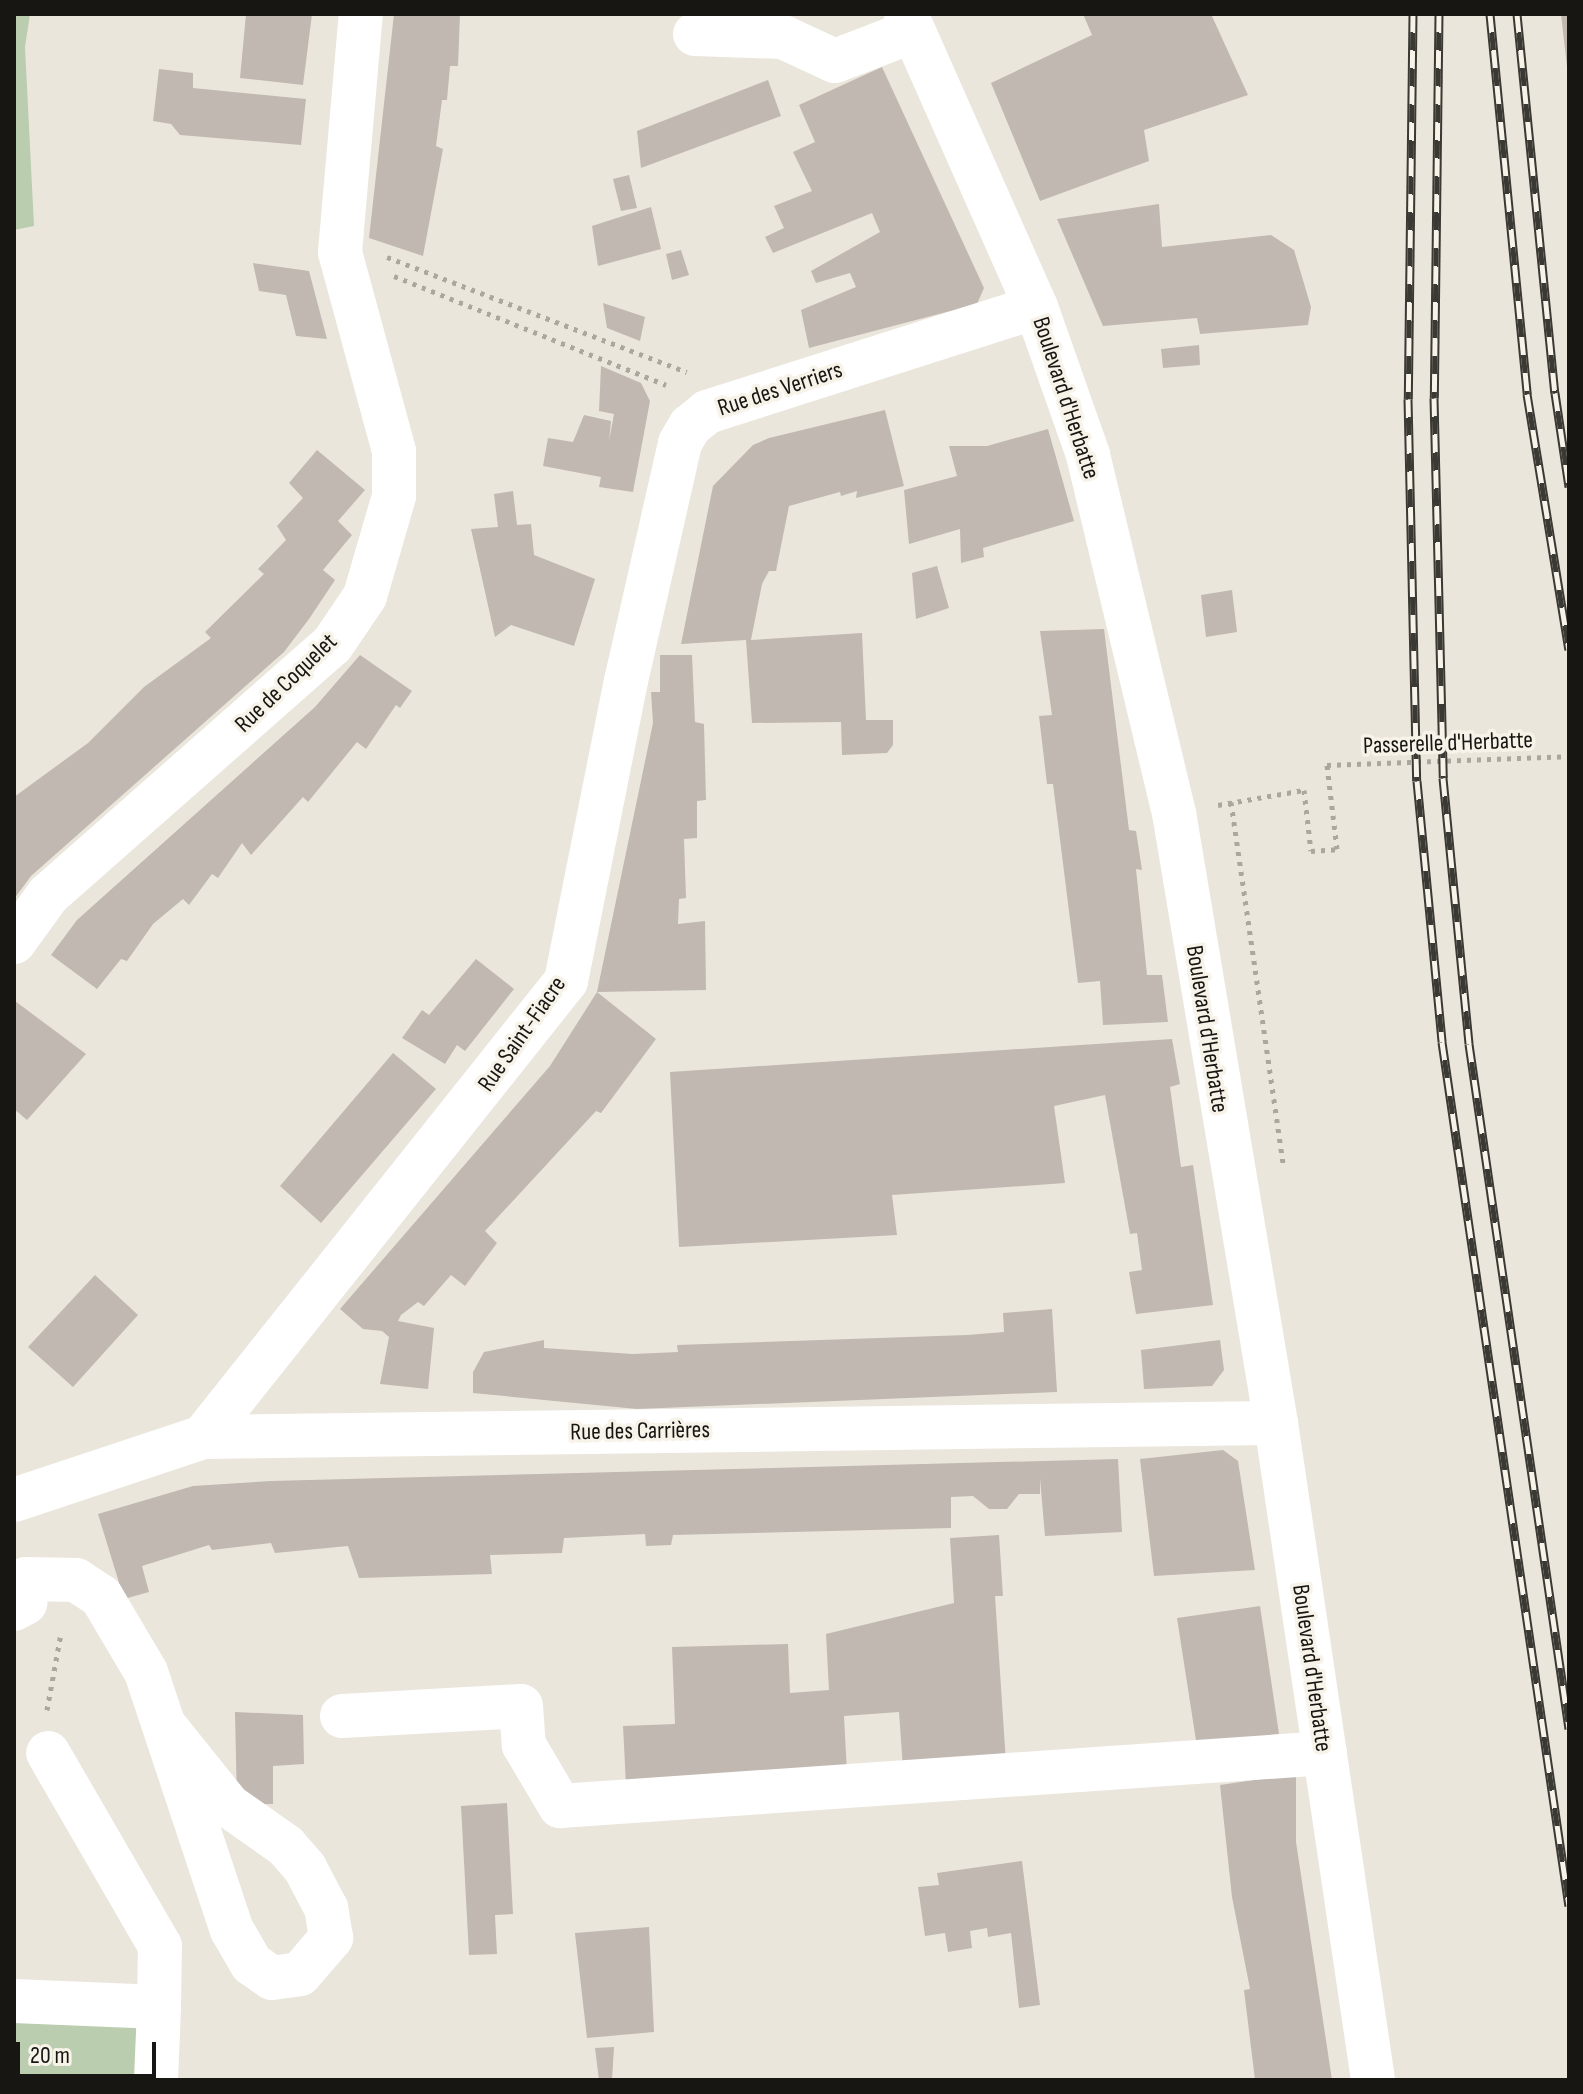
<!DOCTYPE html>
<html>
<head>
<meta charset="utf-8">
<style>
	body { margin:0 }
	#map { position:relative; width:1583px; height:2094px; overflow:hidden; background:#ebe6dc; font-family:"Sofia Sans Condensed",sans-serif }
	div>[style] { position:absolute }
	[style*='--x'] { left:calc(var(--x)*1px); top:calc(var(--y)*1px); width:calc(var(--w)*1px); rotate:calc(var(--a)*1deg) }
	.green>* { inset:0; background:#bacdaf }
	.building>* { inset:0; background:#c1b8b1 }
	.path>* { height:5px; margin-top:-2.5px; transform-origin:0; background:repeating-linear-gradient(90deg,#aba79f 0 4px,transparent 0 10px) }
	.minor>* { height:44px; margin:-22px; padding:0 22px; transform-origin:22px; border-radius:22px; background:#fff }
	.rail>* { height:9px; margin-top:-4.5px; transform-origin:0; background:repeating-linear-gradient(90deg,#f8f3e9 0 18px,#3b3934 0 36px); box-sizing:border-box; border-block:2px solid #3b3934 }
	span { translate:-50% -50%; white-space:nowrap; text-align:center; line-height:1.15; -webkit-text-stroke:7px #f8f3e9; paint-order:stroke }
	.street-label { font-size:24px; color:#171612 }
	.frame { position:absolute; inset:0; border:16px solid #171612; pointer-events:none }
	.scale { position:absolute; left:16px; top:2042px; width:140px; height:36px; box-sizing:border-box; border:4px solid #171612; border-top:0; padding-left:10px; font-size:24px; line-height:28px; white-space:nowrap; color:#171612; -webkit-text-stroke:6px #f8f3e9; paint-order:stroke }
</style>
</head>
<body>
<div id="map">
	<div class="green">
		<i style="clip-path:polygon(14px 14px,30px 14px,25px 47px,34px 226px,14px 230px)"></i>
		<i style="clip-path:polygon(14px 2009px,153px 2016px,150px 2080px,14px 2080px)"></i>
	</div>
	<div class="building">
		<i style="clip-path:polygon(246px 14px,312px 14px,303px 85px,240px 78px)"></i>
		<i style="clip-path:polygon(394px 14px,460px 14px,458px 66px,450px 66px,447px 100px,442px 100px,436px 146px,443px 149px,423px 256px,369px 238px)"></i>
		<i style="clip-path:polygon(1083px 14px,1211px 14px,1248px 95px,1144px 130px,1149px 161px,1040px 201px,991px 83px,1092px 35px)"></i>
		<i style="clip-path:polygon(1561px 14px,1569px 14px,1569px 67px,1567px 67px)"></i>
		<i style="clip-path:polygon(882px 67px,984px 288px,977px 304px,809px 348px,801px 310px,856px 287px,850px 273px,816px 283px,811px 271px,880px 232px,872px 213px,773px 253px,765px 237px,784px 228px,774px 206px,812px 191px,793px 152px,815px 142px,799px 105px)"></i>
		<i style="clip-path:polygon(159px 69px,193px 73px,193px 88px,306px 99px,301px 145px,180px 135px,171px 124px,153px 121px)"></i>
		<i style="clip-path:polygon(768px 80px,781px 116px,641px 168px,637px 131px)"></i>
		<i style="clip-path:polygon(629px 175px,637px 208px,621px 211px,613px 179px)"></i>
		<i style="clip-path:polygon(1159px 204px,1162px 247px,1271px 235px,1294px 250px,1311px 307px,1308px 325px,1200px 334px,1197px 318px,1103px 326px,1057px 219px)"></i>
		<i style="clip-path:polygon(651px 207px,661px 249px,598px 266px,592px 226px)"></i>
		<i style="clip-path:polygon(681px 250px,689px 275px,672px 280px,666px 254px)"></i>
		<i style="clip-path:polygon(253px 263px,309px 271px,327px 339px,296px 336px,286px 295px,259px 291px)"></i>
		<i style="clip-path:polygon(603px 303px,645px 317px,640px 341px,607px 328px)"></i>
		<i style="clip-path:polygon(1199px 345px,1200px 365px,1163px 368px,1161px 349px)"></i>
		<i style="clip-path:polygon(601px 366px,641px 383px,650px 401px,633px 492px,599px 487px,601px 477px,543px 466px,548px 438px,573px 442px,584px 415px,611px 421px,609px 441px,614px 414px,599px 411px)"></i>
		<i style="clip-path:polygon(885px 410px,904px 486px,856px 498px,857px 491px,841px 496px,840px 492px,789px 506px,776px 571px,769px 571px,762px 584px,751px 640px,862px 633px,866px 720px,893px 720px,893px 745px,887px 753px,842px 755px,841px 722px,752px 723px,746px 640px,681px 644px,713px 486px,753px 445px,769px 438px)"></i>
		<i style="clip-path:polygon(1048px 429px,1074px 521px,983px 548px,984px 557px,961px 563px,960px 529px,909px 544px,904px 490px,957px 476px,949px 446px,987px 446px)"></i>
		<i style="clip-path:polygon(317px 450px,365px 490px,338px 521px,352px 535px,323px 570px,335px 580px,309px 619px,284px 652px,31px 876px,14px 899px,14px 797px,88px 743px,144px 687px,211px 638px,205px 632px,264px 574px,258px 569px,286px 540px,277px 526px,303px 498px,289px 483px)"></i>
		<i style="clip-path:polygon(513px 491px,517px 525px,531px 524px,534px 555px,595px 579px,574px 646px,511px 625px,495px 637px,471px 529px,498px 527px,494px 494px)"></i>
		<i style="clip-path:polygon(937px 566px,949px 608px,916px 619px,912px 573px)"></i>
		<i style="clip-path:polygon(1232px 590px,1237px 632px,1206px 637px,1201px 595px)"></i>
		<i style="clip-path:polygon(1104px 629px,1129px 830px,1136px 831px,1142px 870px,1136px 869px,1147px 975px,1162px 975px,1168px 1022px,1103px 1025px,1100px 981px,1078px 983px,1053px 784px,1047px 784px,1039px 716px,1052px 715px,1040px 631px)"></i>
		<i style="clip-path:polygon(360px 655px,412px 691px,400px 708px,396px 705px,366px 749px,357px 742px,308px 802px,303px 797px,251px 855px,242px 843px,218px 878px,212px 874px,189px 905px,183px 899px,153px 924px,127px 961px,121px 959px,97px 989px,51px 955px,77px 920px,315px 707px)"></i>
		<i style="clip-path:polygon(660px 655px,692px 655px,695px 722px,704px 724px,706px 800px,697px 801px,697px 838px,684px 839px,686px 898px,679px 899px,678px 924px,705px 921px,706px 990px,597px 992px,653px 723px,651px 692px,660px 692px)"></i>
		<i style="clip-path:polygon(476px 959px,514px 989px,465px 1051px,457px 1045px,445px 1064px,402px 1038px,422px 1010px,429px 1015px)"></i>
		<i style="clip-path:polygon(597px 992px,656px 1039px,601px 1113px,596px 1111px,485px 1231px,497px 1243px,465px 1286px,451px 1275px,424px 1306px,418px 1302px,401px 1315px,398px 1321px,434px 1328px,428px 1389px,380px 1384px,389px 1337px,382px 1331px,363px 1329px,340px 1309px,550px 1066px)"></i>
		<i style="clip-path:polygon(15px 1001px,86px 1054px,27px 1120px,14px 1109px)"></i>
		<i style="clip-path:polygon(1172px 1039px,1180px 1084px,1170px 1087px,1181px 1167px,1193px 1165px,1213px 1305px,1136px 1314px,1129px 1272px,1142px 1270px,1137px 1233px,1130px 1234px,1105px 1095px,1054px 1106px,1065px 1183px,892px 1195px,897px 1235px,679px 1247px,670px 1072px)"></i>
		<i style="clip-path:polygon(393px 1053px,436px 1089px,321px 1223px,280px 1186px)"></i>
		<i style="clip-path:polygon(95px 1275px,138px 1315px,73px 1387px,28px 1347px)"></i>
		<i style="clip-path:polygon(1052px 1309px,1057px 1392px,637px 1409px,473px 1393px,473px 1372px,484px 1352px,544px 1340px,544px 1348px,633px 1354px,678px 1352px,677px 1345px,967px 1335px,1004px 1332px,1003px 1313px)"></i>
		<i style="clip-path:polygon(1220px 1340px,1224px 1370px,1212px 1386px,1144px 1389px,1141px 1350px)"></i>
		<i style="clip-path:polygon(1223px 1450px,1238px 1461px,1255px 1570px,1154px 1576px,1140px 1459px)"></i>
		<i style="clip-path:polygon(1118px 1459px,1122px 1532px,1045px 1536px,1040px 1478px,1040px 1494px,1019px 1494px,1007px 1509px,989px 1509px,973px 1496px,951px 1497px,951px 1528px,673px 1535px,671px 1545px,646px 1546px,645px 1534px,564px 1538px,562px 1553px,490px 1555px,492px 1574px,359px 1578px,348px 1546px,275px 1553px,271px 1543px,212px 1550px,209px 1545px,142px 1566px,149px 1592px,124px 1599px,98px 1514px,193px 1486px,271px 1481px)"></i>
		<i style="clip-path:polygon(999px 1535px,1003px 1596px,995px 1596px,1006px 1763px,903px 1769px,899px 1712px,844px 1716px,847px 1773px,626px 1785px,623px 1726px,675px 1724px,672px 1647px,788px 1644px,790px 1693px,829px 1690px,826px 1634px,954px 1603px,950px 1538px)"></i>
		<i style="clip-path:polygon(1260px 1606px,1279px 1734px,1197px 1747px,1177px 1618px)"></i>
		<i style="clip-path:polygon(235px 1712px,303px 1715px,304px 1764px,273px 1766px,273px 1804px,237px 1804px)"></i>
		<i style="clip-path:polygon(1296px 1774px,1296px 1842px,1332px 2080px,1255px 2080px,1244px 1990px,1250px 1989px,1232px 1897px,1220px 1785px)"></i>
		<i style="clip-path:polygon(507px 1803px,513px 1914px,495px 1915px,497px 1954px,469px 1955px,461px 1806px)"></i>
		<i style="clip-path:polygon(1022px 1861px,1040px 2005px,1019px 2008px,1011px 1933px,988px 1937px,987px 1928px,970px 1931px,972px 1948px,948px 1952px,945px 1933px,925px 1936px,918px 1887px,939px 1885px,937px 1873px)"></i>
		<i style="clip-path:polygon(649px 1927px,654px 2032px,587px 2038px,575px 1933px)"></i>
		<i style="clip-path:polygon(614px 2047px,612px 2080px,599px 2080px,595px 2048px)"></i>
	</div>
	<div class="path">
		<i style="--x:387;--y:257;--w:321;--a:21"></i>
		<i style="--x:394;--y:276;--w:293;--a:21.8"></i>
		<i style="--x:1231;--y:802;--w:366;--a:81.8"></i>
		<i style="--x:1218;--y:805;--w:87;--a:-9.9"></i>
		<i style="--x:1304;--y:790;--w:61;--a:83.5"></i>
		<i style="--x:1311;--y:851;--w:26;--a:-4"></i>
		<i style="--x:1337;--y:849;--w:85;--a:-96.8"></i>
		<i style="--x:1327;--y:765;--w:242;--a:-2.1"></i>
		<i style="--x:47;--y:1710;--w:78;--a:-79.7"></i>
	</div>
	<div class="minor">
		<i style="--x:906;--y:14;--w:321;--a:66.1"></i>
		<i style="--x:1036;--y:307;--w:157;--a:70.6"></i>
		<i style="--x:1088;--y:455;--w:368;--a:76.5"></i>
		<i style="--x:1174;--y:813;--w:618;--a:80.51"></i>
		<i style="--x:1276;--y:1423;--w:664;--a:81.6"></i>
		<i style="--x:695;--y:34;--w:88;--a:2"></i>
		<i style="--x:783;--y:37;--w:57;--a:24.8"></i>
		<i style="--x:835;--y:61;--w:84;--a:-21"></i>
		<i style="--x:14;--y:942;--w:58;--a:-54.1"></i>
		<i style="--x:48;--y:895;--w:378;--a:-41.4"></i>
		<i style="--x:332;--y:645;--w:59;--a:-56"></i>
		<i style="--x:365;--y:596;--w:104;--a:-73.8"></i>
		<i style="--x:394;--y:496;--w:45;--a:-90"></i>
		<i style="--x:394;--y:451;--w:206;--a:-105.2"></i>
		<i style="--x:340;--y:252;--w:239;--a:-85"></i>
		<i style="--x:203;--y:1437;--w:583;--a:-51.48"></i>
		<i style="--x:566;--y:981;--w:306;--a:-78.7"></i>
		<i style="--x:626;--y:681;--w:244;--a:-77.2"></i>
		<i style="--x:680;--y:443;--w:20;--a:-60"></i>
		<i style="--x:690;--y:426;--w:22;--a:-39"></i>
		<i style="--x:707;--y:412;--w:345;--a:-17.7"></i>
		<i style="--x:14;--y:1500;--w:199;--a:-18.4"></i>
		<i style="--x:203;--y:1437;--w:1073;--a:-0.75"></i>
		<i style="--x:14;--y:1609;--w:13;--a:-29"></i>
		<i style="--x:25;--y:1603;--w:24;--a:-88"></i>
		<i style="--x:26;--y:1579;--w:50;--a:1.1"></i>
		<i style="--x:76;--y:1580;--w:30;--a:33"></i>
		<i style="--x:101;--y:1596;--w:88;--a:59.4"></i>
		<i style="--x:146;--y:1672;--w:272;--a:71.6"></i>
		<i style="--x:232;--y:1930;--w:39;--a:60"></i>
		<i style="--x:252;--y:1964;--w:24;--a:35"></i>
		<i style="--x:272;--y:1978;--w:28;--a:-8"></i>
		<i style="--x:300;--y:1974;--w:48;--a:-49.3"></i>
		<i style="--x:331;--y:1938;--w:30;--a:-99"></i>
		<i style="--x:326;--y:1908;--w:45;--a:-117.7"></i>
		<i style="--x:305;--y:1868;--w:29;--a:-131"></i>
		<i style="--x:286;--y:1846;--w:70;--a:-144.9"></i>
		<i style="--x:229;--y:1806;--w:99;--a:-128.8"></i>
		<i style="--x:342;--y:1716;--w:179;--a:-3.2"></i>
		<i style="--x:521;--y:1706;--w:39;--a:86"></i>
		<i style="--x:524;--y:1745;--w:71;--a:59.5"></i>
		<i style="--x:560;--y:1806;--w:767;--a:-3.96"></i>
		<i style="--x:14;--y:2001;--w:145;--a:2.4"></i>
		<i style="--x:159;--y:2007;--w:61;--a:-89.1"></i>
		<i style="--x:160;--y:1946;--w:223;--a:-120.1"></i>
		<i style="--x:156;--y:2080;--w:73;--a:-87.6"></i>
	</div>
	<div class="rail">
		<i style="--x:1413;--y:14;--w:385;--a:90.7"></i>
		<i style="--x:1408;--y:399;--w:382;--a:88.7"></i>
		<i style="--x:1417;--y:781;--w:262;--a:84.5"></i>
		<i style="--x:1442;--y:1042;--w:873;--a:81.64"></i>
		<i style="--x:1439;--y:14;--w:384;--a:90.7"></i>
		<i style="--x:1434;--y:398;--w:380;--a:88.6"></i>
		<i style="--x:1443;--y:778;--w:267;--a:84.4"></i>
		<i style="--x:1469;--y:1044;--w:692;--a:81.69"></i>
		<i style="--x:1490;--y:14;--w:382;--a:84.4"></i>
		<i style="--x:1527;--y:394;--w:259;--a:80.7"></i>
		<i style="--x:1517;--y:14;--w:381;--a:84.3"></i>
		<i style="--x:1555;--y:393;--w:95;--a:81.5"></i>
	</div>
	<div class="street-label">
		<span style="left:780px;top:389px;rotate:-18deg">Rue des Verriers</span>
		<span style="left:1066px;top:398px;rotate:72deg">Boulevard d'Herbatte</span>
		<span style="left:286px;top:683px;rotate:-44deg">Rue de Coquelet</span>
		<span style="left:1448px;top:743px;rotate:-2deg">Passerelle d'Herbatte</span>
		<span style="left:1207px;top:1029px;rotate:81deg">Boulevard d'Herbatte</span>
		<span style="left:522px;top:1034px;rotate:-55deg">Rue Saint-Fiacre</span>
		<span style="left:640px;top:1431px;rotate:-1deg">Rue des Carrières</span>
		<span style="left:1312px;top:1668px;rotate:82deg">Boulevard d'Herbatte</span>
	</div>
	<div class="frame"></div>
	<div class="scale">20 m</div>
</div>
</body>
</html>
